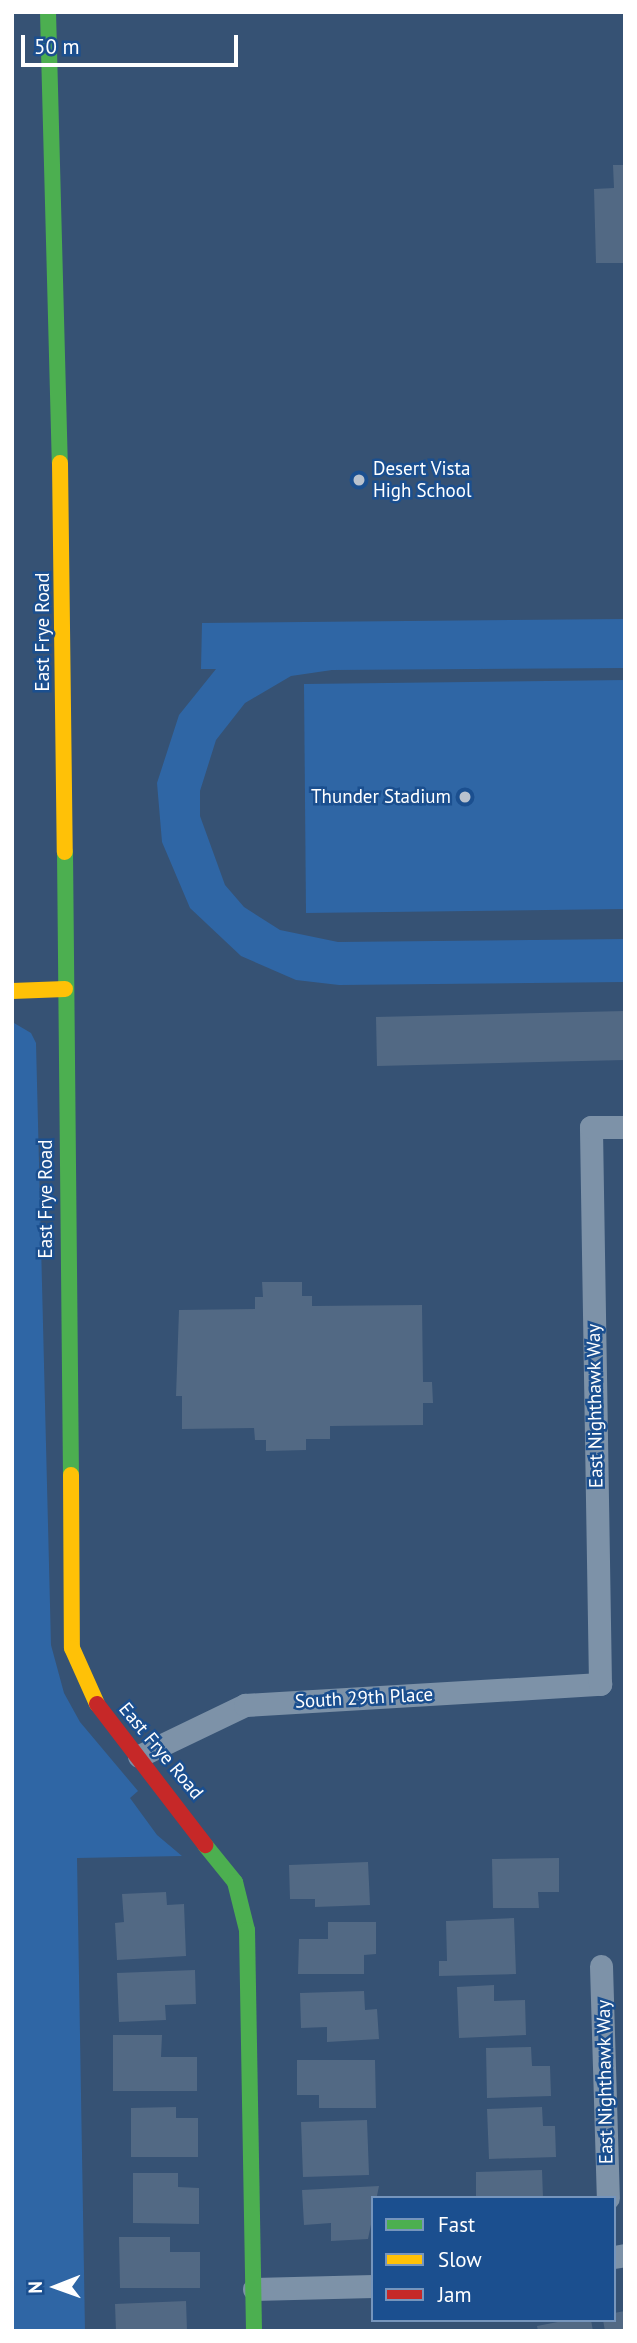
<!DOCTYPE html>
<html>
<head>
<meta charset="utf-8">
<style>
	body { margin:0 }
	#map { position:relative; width:637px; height:2343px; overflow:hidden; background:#365274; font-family:"PT Sans",sans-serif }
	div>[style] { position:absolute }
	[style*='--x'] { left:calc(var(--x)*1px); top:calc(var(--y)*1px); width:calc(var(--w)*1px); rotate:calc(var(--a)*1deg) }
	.green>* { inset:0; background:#2f66a5 }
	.building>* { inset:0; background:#526984 }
	.street>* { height:23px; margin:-11.5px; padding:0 11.5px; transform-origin:11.5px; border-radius:11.5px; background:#7d92a8 }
	.fast>* { height:16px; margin:-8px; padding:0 8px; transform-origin:8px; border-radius:8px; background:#4caf50 }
	.slow>* { height:16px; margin:-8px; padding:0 8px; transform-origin:8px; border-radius:8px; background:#ffc107 }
	.jam>* { height:16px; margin:-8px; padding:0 8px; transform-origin:8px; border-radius:8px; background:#c62828 }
	.dots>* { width:19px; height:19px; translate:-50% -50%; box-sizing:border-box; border:4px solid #1b4f8f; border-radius:50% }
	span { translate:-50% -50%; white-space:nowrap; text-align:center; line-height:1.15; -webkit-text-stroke:5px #1b4f8f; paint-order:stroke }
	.poi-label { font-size:19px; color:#fff }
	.left { translate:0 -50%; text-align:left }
	.right { translate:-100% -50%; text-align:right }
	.street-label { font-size:19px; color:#fff }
	.frame { position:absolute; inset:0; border:14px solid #fff; pointer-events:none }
	.legend { position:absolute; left:371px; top:2196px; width:245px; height:126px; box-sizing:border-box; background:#1b4f8f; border:2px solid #7695bc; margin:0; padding:9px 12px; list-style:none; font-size:21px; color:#fff }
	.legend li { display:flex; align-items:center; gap:14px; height:35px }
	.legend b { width:35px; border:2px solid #7695bc }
	.north { position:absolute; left:21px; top:2252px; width:70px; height:70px; -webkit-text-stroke:5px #1b4f8f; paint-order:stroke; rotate:269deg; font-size:19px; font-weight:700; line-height:28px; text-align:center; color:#fff }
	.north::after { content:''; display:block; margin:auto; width:24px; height:32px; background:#fff; clip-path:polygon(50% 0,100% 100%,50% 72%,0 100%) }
	.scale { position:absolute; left:21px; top:35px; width:217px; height:32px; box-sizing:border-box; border:4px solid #fff; border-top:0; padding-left:9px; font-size:21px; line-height:24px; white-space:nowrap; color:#fff; -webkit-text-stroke:5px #1b4f8f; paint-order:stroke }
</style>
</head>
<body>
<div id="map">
	<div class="green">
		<i style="clip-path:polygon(625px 619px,625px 668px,332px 670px,291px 676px,245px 703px,216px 740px,200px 791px,200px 816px,225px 885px,244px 907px,280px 930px,338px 942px,625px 939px,625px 982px,339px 985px,296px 980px,241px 956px,190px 908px,162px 842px,157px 783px,179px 715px,216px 669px,201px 669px,202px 623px)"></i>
		<i style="clip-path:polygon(625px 680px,625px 909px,306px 913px,304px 684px)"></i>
		<i style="clip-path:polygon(14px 1023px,31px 1033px,36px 1043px,51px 1645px,64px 1693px,80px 1722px,138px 1791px,130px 1798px,157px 1835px,182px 1856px,77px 1858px,85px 2331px,12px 2331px)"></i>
	</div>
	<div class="building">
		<i style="clip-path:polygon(613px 165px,625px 165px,625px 263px,596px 263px,594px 189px,614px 188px)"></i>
		<i style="clip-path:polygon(625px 1011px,625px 1060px,377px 1066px,376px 1017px)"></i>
		<i style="clip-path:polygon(262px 1282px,302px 1282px,302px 1296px,312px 1296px,312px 1306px,422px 1305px,423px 1382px,432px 1382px,433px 1403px,423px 1403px,423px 1425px,330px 1426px,330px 1439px,306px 1439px,306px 1450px,266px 1451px,266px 1440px,255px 1440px,254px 1428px,182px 1429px,182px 1396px,176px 1396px,179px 1310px,255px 1309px,255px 1297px,263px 1297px)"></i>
		<i style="clip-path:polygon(559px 1858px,559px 1892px,538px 1892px,539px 1908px,493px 1908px,492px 1859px)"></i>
		<i style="clip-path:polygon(368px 1862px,370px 1905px,315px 1907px,315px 1899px,290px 1899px,289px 1865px)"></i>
		<i style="clip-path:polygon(166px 1892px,167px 1905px,184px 1904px,186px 1956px,117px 1960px,115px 1923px,124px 1922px,122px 1894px)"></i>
		<i style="clip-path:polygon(514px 1918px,516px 1974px,439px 1976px,439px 1961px,447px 1961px,446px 1921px)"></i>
		<i style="clip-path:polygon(328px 1922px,376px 1922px,376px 1954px,364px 1955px,364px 1974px,298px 1974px,299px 1939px,328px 1939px)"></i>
		<i style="clip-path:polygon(195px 1970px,196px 2004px,165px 2005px,166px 2020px,119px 2022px,117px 1973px)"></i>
		<i style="clip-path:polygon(494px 1985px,494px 2001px,525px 2000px,526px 2035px,459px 2038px,457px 1987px)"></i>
		<i style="clip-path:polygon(364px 1991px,365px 2010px,377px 2009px,379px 2039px,327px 2042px,327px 2027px,301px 2028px,300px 1993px)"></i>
		<i style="clip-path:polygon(113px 2035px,162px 2035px,161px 2057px,197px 2057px,197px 2091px,113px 2091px)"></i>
		<i style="clip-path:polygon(531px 2047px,532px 2066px,550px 2066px,551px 2096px,487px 2098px,486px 2048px)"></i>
		<i style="clip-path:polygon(297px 2060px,375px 2060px,376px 2108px,319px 2108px,319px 2095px,297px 2095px)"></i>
		<i style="clip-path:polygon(176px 2107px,176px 2118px,198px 2118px,198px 2157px,131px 2157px,131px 2108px)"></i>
		<i style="clip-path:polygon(542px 2107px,543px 2126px,555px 2126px,556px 2157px,489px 2159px,487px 2109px)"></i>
		<i style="clip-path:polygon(367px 2120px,369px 2175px,303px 2177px,301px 2122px)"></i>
		<i style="clip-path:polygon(542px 2170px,543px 2198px,476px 2198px,476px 2172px)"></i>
		<i style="clip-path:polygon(133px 2173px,178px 2173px,178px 2187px,199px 2188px,199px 2224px,133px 2223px)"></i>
		<i style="clip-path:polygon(379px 2186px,368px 2239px,331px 2241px,331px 2223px,304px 2225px,302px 2190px)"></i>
		<i style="clip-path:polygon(119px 2237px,170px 2237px,170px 2252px,200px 2252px,200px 2288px,120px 2288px)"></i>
		<i style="clip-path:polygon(186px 2301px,187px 2331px,116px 2331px,115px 2304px)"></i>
		<i style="clip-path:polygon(625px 2311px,625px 2331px,605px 2331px,603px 2320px,614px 2320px,614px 2313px)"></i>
		<i style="clip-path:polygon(568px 2320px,591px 2320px,593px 2331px,538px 2331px,537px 2326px)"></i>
	</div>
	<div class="street">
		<i style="--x:139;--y:1756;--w:118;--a:-25.7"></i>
		<i style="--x:245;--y:1705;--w:356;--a:-3.4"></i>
		<i style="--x:600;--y:1684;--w:557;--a:-90.93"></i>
		<i style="--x:591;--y:1127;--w:34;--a:0"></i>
		<i style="--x:601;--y:1966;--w:232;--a:88.3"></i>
		<i style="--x:614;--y:2257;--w:11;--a:-10"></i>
		<i style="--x:254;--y:2289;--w:119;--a:-1.4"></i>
	</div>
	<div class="fast">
		<i style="--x:48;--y:12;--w:451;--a:88.5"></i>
		<i style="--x:65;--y:852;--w:623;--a:89.45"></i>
		<i style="--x:205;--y:1845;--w:48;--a:51"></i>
		<i style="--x:235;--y:1882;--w:49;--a:76"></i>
		<i style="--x:247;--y:1930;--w:401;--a:89"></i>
	</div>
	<div class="slow">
		<i style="--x:60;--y:463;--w:389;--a:89.3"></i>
		<i style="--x:12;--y:991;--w:53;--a:-2.2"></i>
		<i style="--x:71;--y:1475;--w:173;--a:89.7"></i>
		<i style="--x:72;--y:1648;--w:61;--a:65.9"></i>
	</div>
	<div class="jam">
		<i style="--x:97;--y:1704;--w:178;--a:52.5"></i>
	</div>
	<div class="dots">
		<i style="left:359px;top:480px;background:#b9c2ce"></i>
		<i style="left:465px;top:797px;background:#b9c2ce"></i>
	</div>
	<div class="poi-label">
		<span class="left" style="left:373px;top:480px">Desert Vista<br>High School</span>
		<span class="right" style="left:451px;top:797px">Thunder Stadium</span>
	</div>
	<div class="street-label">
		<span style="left:43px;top:632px;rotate:-90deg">East Frye Road</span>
		<span style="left:46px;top:1199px;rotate:-90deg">East Frye Road</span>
		<span style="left:595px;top:1406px;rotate:-91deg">East Nighthawk Way</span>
		<span style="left:364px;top:1698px;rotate:-3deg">South 29th Place</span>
		<span style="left:161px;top:1751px;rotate:50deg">East Frye Road</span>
		<span style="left:605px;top:2082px;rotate:-91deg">East Nighthawk Way</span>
	</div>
	<div class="frame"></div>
	<ul class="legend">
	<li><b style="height:9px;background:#4caf50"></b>Fast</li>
	<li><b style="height:9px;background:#ffc107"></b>Slow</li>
	<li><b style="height:9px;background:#c62828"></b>Jam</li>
	</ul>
	<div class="north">N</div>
	<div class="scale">50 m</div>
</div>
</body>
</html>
